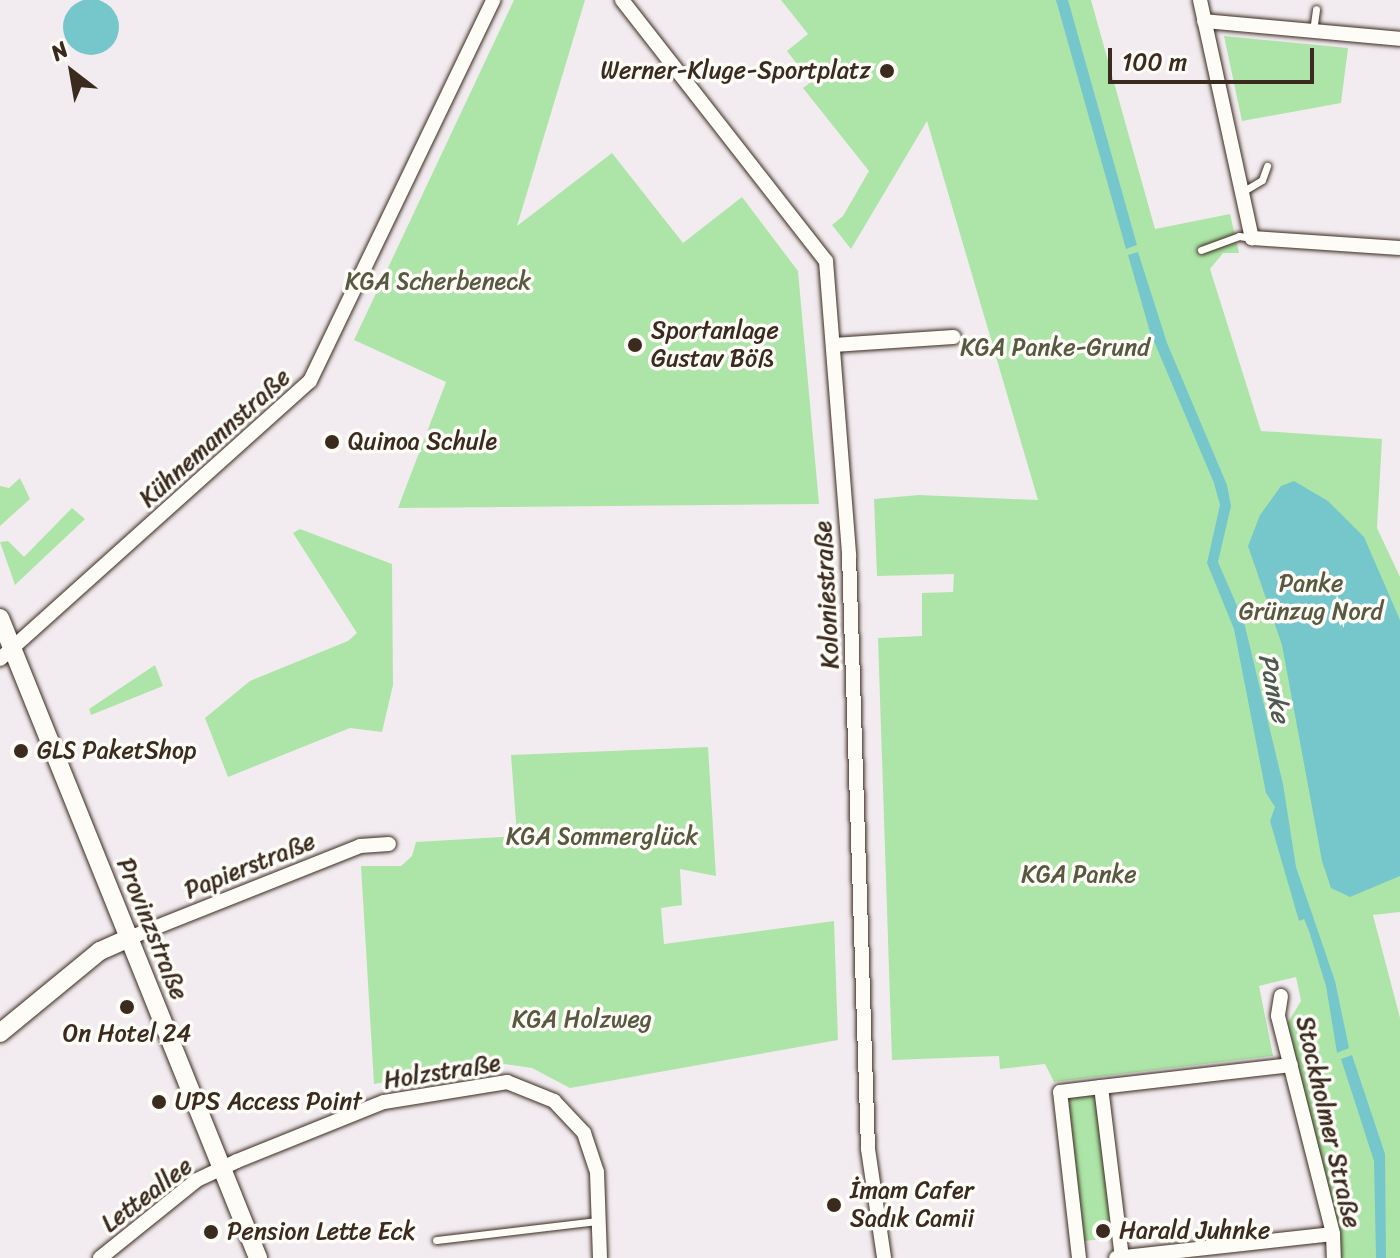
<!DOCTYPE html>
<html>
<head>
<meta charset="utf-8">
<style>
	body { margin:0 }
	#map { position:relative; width:1400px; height:1258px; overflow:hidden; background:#f2ecf0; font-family:Sriracha,sans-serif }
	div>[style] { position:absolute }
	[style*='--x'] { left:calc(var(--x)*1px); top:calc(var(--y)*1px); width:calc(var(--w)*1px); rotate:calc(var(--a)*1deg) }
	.green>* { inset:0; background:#ade5a8 }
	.water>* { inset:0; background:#76c7cc }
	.round { border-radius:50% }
	.roads { filter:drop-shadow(0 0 2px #3b2a1e) drop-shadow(0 0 2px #3b2a1e) }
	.lane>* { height:7px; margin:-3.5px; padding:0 3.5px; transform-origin:3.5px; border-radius:3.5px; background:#fdfcf7 }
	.street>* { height:14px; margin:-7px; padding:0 7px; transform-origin:7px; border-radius:7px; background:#fdfcf7 }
	.secondary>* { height:18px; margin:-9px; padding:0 9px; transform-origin:9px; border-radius:9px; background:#fdfcf7 }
	.dots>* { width:22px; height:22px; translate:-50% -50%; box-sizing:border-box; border:4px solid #fdfcf7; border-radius:50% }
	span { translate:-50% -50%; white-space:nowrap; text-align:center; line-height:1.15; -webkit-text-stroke:7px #fdfcf7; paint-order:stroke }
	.poi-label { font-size:24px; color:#3b2a1e }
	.right { translate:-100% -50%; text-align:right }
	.left { translate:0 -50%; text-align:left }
	.park-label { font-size:24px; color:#585940 }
	.street-label { font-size:24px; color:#3b2a1e }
	.water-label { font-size:26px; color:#4d5952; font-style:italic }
	.north { position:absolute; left:32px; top:32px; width:80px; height:80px; -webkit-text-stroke:6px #fdfcf7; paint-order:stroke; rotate:329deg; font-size:22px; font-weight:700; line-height:32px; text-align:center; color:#3b2a1e }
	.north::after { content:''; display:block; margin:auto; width:28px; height:36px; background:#3b2a1e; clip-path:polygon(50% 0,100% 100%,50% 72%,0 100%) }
	.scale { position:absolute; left:1108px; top:48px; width:206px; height:36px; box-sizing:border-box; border:4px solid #3b2a1e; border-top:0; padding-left:10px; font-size:24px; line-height:28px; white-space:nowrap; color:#3b2a1e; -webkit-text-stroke:6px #fdfcf7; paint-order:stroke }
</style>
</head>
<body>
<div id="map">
	<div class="green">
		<i style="clip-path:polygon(514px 0,585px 0,517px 226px,612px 153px,683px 243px,742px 197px,798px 271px,819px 504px,398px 508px,446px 382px,354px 340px)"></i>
		<i style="clip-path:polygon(781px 0,1091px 0,1155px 229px,1230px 214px,1239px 253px,1223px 253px,1210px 269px,1261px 431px,1382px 439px,1377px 528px,1400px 577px,1400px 912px,1373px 915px,1400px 1018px,1400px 1258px,1339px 1258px,1287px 1024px,1301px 1001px,1296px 977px,1259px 986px,1273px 1056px,1054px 1082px,1045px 1064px,1000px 1069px,999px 1056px,892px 1060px,878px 638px,922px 636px,922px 593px,953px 592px,954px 574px,877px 576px,874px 499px,919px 495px,1038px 500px,927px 121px,851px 249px,832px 225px,843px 216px,869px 171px,803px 88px,811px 82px,787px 51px,808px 34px)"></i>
		<i style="clip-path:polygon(1224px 36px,1348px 48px,1341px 103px,1242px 121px)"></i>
		<i style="clip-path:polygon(20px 478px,30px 499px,0 526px,0 486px,9px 488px)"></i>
		<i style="clip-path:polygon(72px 508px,85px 519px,15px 585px,0 542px,8px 541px,24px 557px)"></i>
		<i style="clip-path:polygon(300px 529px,392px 564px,393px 685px,382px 732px,350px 728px,228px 777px,205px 718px,250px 681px,348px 641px,357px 633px,293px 533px)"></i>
		<i style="clip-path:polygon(155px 665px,163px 686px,91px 715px,89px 709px)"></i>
		<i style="clip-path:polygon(708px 747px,716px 876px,680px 869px,682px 905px,661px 908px,664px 944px,834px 921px,838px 1040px,570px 1088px,532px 1068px,497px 1063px,374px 1084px,361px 866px,401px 866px,412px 856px,416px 842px,517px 836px,511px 755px)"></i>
		<i style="clip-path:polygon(1096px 1094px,1112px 1238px,1084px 1241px,1068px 1097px)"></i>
	</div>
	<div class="water">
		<i class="round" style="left:63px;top:-1px;width:56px;height:56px"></i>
		<i style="clip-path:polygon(1056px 0,1068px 0,1137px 245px,1126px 249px)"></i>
		<i style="clip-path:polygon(1138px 252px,1167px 343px,1227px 485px,1231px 506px,1218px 562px,1244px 622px,1283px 784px,1296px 867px,1335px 981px,1349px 1048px,1337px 1053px,1326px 986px,1309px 931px,1304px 919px,1299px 921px,1270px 821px,1275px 807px,1266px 793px,1234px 629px,1207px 563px,1220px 505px,1214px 483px,1150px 332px,1128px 255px)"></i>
		<i style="clip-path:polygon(1294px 481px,1328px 501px,1364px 537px,1400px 620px,1400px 876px,1350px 897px,1331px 888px,1322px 861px,1282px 645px,1248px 546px,1260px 515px,1281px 486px)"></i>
		<i style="clip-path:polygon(1352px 1055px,1385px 1154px,1386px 1258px,1376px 1258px,1374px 1161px,1341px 1059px)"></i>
	</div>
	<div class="roads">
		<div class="lane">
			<i style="--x:1313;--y:31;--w:22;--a:-82"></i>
			<i style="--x:1242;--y:192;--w:23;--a:-31"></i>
			<i style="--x:1262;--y:180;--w:15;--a:-70"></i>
			<i style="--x:1201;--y:250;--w:40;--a:-20.2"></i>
			<i style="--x:1239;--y:236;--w:13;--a:9"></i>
			<i style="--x:436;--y:1240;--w:163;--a:-6.7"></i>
		</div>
		<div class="street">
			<i style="--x:622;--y:0;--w:331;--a:52"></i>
			<i style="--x:826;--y:261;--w:295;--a:85.5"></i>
			<i style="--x:849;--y:555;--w:594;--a:88.17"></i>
			<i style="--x:868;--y:1149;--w:110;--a:81.6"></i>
			<i style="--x:1200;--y:0;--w:244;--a:77.7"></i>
			<i style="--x:1252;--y:238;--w:148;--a:3.9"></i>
			<i style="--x:1204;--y:21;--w:197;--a:5.2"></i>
			<i style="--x:833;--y:345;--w:121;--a:-3.8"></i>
			<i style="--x:0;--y:659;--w:416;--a:-41.9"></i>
			<i style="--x:310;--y:381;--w:423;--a:-64.3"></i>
			<i style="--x:129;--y:938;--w:249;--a:-21.7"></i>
			<i style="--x:360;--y:846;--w:29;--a:-4"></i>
			<i style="--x:1281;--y:996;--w:20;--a:99"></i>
			<i style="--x:1278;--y:1016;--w:225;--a:75.8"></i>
			<i style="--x:1333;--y:1234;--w:24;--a:88"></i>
			<i style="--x:1101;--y:1087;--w:191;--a:-6.6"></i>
			<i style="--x:100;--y:1258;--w:124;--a:-38.8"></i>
			<i style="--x:197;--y:1180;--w:44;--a:-25.4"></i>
			<i style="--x:237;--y:1161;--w:158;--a:-21.9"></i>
			<i style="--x:384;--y:1102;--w:125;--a:-9.2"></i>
			<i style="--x:507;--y:1082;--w:51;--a:22"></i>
			<i style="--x:554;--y:1101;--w:44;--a:46.8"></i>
			<i style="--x:584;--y:1133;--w:41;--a:71.6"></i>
			<i style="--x:597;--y:1172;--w:86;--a:88"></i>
			<i style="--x:1079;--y:1258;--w:167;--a:-96.5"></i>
			<i style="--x:1060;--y:1092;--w:41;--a:-7"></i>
			<i style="--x:1101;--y:1087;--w:171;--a:83"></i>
			<i style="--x:1116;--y:1258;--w:218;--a:-6.3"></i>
		</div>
		<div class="secondary">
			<i style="--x:0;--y:618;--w:690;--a:68.04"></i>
			<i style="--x:0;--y:1033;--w:129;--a:-39.4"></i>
			<i style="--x:100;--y:951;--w:32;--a:-24"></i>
		</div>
	</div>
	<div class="dots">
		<i style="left:887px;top:71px;background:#3b2a1e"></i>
		<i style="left:635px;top:345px;background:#3b2a1e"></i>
		<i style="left:332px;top:442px;background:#3b2a1e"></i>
		<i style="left:21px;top:751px;background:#3b2a1e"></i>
		<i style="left:127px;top:1007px;background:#3b2a1e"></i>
		<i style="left:159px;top:1102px;background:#3b2a1e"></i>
		<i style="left:834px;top:1205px;background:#3b2a1e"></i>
		<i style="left:1103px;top:1231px;background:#3b2a1e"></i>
		<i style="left:211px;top:1232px;background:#3b2a1e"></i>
	</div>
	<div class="poi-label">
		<span class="right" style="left:871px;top:71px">Werner-Kluge-Sportplatz</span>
		<span class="left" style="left:651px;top:345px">Sportanlage<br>Gustav Böß</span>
		<span class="left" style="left:348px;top:442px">Quinoa Schule</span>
		<span class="left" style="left:37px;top:751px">GLS PaketShop</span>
		<span style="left:127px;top:1034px">On Hotel 24</span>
		<span class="left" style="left:175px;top:1102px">UPS Access Point</span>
		<span class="left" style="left:850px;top:1205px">İmam Cafer<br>Sadık Camii</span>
		<span class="left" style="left:1119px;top:1231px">Harald Juhnke</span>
		<span class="left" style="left:227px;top:1232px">Pension Lette Eck</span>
	</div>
	<div class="park-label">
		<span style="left:438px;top:282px">KGA Scherbeneck</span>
		<span style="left:1055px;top:348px">KGA Panke-Grund</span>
		<span style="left:1311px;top:598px">Panke<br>Grünzug Nord</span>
		<span style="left:602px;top:837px">KGA Sommerglück</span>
		<span style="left:1079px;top:875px">KGA Panke</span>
		<span style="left:582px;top:1020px">KGA Holzweg</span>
	</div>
	<div class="street-label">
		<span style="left:215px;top:438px;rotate:-42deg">Kühnemannstraße</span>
		<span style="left:827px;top:595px;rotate:-93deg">Koloniestraße</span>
		<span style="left:250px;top:866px;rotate:-22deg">Papierstraße</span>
		<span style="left:152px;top:929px;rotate:68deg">Provinzstraße</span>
		<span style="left:442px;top:1072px;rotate:-9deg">Holzstraße</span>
		<span style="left:1328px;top:1122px;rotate:77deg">Stockholmer Straße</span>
		<span style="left:147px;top:1195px;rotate:-37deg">Letteallee</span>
	</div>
	<div class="water-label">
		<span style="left:1274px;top:688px;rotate:78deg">Panke</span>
	</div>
	<div class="north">N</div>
	<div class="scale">100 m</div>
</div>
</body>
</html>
